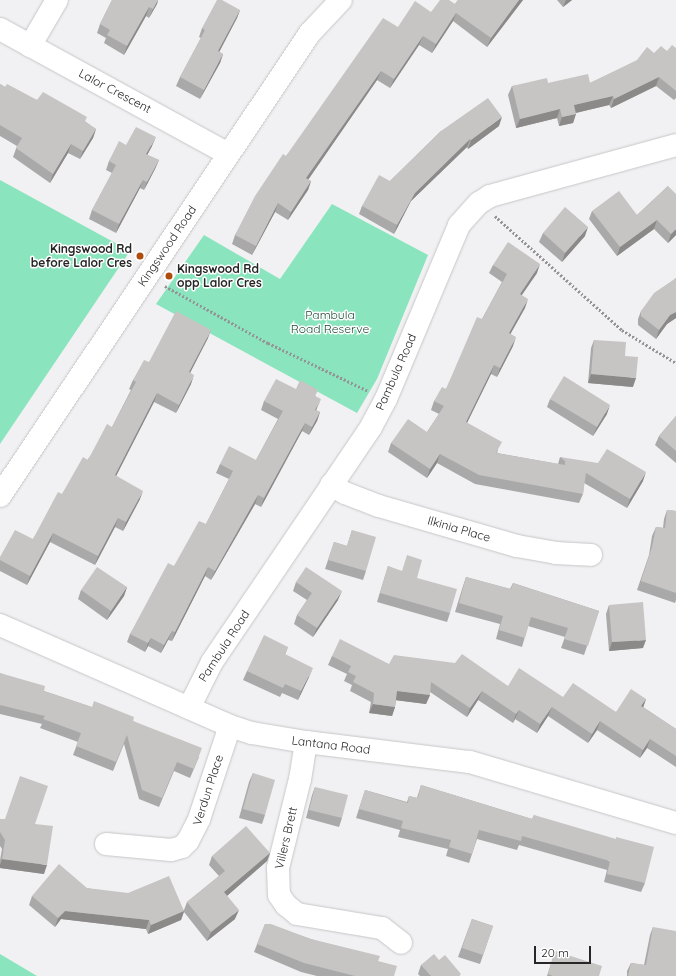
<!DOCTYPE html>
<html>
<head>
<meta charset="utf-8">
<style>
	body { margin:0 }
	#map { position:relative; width:676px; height:976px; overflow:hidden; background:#f1f1f3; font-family:Quicksand,sans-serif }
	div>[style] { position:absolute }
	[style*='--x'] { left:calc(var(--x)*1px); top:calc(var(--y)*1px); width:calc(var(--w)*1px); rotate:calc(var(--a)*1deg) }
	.green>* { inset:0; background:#8ae4bd }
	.path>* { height:2.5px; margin-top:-1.25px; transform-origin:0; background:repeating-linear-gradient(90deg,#949496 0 2px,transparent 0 4px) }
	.roads { filter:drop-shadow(0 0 1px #c6c6c8) drop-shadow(0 0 1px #c6c6c8) }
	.minor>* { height:22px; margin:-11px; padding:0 11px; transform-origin:11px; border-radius:11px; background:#fff }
	.wall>* { inset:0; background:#aaa9a9 }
	.shaded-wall>* { inset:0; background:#8b8a89 }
	.building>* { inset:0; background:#c6c5c4 }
	.dots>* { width:11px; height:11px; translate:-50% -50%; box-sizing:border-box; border:2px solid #fff; border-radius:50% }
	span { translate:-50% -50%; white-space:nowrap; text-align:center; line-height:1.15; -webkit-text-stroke:3px #fff; paint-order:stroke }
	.street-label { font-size:12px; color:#262627 }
	.poi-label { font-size:12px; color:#262627; font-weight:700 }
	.right { translate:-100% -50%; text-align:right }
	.left { translate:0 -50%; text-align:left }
	.park-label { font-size:12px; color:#1e4736 }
	.scale { position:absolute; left:534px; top:946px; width:57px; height:18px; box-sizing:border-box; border:2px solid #262627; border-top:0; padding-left:5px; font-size:12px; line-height:14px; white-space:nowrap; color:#262627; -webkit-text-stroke:3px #fff; paint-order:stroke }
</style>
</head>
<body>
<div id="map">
	<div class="green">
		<i style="clip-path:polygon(0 180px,130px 251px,0 444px)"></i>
		<i style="clip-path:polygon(332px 204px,428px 255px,377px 379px,357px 413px,156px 304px,204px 235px,280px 279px)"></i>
		<i style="clip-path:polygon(0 954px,37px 976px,0 976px)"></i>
	</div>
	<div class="path">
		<i style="--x:495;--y:216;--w:171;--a:41.9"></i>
		<i style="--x:622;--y:330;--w:63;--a:31.4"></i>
		<i style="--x:165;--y:286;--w:118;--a:29"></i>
		<i style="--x:268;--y:343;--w:111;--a:25.6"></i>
	</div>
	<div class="roads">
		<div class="minor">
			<i style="--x:0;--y:29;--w:260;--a:28.7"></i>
			<i style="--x:30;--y:46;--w:53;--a:-59.6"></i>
			<i style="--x:331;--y:485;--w:16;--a:30"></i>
			<i style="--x:345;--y:493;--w:36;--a:21"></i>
			<i style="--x:379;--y:506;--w:144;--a:16.2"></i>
			<i style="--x:517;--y:546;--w:39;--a:10"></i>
			<i style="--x:555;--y:553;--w:36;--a:3"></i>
			<i style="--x:0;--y:496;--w:557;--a:-56.2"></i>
			<i style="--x:310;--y:33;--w:45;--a:-46.8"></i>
			<i style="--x:0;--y:625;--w:251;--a:23.7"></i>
			<i style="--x:230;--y:726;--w:23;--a:18"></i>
			<i style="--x:252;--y:733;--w:55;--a:9.5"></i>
			<i style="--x:306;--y:742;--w:165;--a:7"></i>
			<i style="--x:470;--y:762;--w:215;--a:16.5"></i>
			<i style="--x:189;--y:708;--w:51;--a:-63.4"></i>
			<i style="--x:212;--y:662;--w:284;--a:-55.9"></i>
			<i style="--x:371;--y:427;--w:32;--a:-62"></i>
			<i style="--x:386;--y:399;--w:189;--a:-67.2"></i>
			<i style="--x:459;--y:225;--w:30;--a:-48"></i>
			<i style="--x:479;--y:203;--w:13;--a:-32"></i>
			<i style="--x:490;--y:196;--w:193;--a:-15.3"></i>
			<i style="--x:306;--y:742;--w:37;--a:99"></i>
			<i style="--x:300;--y:779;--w:92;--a:103.9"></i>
			<i style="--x:278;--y:868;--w:27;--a:88"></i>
			<i style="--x:279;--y:895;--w:12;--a:55"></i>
			<i style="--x:286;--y:905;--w:14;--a:39"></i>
			<i style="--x:297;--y:914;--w:86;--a:9.4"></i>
			<i style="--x:382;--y:928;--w:24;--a:38"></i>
			<i style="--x:106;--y:844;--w:65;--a:5.3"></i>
			<i style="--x:171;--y:850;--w:11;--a:-15"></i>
			<i style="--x:182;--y:847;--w:8;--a:-45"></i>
			<i style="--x:188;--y:841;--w:25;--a:-63"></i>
			<i style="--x:199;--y:819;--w:98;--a:-71.6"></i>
		</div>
	</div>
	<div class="wall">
		<i style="clip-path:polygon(112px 0,158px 0,157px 4px,149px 18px,146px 16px,124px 55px,104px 43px,106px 38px,97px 33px,100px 24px)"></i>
		<i style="clip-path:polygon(458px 0,523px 0,487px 47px,453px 21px,432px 53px,419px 45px,390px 88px,377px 80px,308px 180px,311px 181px,308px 190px,288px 220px,275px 212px,252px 255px,232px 244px,235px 235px,286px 156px,398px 27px,431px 12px,455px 4px)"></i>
		<i style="clip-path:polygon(557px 0,572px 0,563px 7px)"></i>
		<i style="clip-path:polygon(240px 10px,237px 18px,219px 52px,223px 54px,220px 63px,200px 99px,176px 86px,180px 77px,201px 38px,199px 37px,202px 28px)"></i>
		<i style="clip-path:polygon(676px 48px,676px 98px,674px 100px,656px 86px,611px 108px,609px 105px,576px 113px,573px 123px,559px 126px,557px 118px,516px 128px,508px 95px,512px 86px,548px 83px,590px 83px,654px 53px,667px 51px)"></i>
		<i style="clip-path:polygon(0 84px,5px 87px,37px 100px,85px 122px,96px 129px,93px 138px,80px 159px,68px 153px,50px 183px,13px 157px,17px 146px,0 136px)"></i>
		<i style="clip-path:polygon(499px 126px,468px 149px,467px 147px,411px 201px,394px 234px,359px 214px,362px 206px,390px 181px,441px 131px)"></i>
		<i style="clip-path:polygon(126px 145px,152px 146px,147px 155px,159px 160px,155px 169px,144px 190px,140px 188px,116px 233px,89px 219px,92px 210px,112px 173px,106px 170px,109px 161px)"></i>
		<i style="clip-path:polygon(668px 186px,676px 235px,668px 243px,654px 229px,617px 256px,589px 219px,592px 211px,637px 215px)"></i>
		<i style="clip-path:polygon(543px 233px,585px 236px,562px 262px,539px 242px)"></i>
		<i style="clip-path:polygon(493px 265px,537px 273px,522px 295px,525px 308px,510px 334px,513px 346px,497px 377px,491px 374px,467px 423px,498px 450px,497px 453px,558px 464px,560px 457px,643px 481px,627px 508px,584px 483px,583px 494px,579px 503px,475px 484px,437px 463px,427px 478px,388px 452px,391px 443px,427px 432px,439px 414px,431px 410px,434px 401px,446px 389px,482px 319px,502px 282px,489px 273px)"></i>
		<i style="clip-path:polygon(676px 278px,676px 318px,667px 324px,656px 339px,638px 325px,638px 319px,641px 311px)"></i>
		<i style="clip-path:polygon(208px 338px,190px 372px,191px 384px,176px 413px,154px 402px,116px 476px,140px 499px,123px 531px,115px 527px,95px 565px,50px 542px,27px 585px,0 571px,0 557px,33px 539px,62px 494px,112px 427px,131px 390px,129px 389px,133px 380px,149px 362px)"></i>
		<i style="clip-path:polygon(594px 340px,625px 356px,633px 387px,588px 383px,591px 348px)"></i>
		<i style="clip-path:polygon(296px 389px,316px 396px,317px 408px,316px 410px,320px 412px,317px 421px,309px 435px,302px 431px,261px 507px,255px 504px,211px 580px,205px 576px,172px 641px,168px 640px,161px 653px,148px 646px,145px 652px,127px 642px,130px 634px,174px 566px,206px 524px,229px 479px,216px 473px,220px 464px,256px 460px,278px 419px,261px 410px,264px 401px)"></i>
		<i style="clip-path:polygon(550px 399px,607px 414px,593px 436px,547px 407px)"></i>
		<i style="clip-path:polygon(676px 416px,676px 463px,655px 445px,659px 436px)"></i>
		<i style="clip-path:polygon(667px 510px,676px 511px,676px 600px,675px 603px,637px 590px,649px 555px,652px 536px,656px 527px,663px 528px,664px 519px)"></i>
		<i style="clip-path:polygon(352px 530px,366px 571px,363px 580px,325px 569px,334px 542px,347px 546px)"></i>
		<i style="clip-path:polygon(388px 566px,417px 578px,450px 613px,447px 622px,377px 602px)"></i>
		<i style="clip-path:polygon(466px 577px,510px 589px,513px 583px,599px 611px,584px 655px,561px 648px,565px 637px,528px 626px,522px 647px,496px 639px,500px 624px,455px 612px,463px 586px)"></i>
		<i style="clip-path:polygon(296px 582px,338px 600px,313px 637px,294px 624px,297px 615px,307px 600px,293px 591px)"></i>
		<i style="clip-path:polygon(127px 587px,124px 596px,107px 620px,78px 599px,81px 590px)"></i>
		<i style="clip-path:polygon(609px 605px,643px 648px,609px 651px,606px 614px)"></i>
		<i style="clip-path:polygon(288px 647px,285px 655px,309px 677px,298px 700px,282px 693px,280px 697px,243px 680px,247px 671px)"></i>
		<i style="clip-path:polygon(332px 656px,389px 664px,508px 686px,563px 697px,616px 712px,646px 699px,643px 707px,676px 729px,676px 767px,647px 748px,640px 758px,597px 730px,588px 743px,548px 716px,537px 733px,515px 719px,513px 723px,478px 700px,467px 717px,430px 692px,430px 695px,426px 704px,396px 700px,395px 707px,392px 716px,369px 713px,371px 702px,350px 691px,352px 685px,344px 681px,347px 674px,328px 665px)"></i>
		<i style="clip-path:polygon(0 673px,44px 691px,133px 721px,199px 757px,190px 778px,174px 771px,159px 807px,139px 799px,124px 744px,113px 771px,73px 755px,78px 742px,40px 728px,42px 724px,0 714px)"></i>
		<i style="clip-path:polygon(253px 773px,265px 815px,262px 824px,239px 818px,249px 782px)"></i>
		<i style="clip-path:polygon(421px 785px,532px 819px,534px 815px,645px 883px,641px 892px,604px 882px,607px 870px,519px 845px,517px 850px,477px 839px,469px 863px,446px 856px,448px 849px,398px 837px,400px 830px,356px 818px,365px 790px,407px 802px,409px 796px,417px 798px)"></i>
		<i style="clip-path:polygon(315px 787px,342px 818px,339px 827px,306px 818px,312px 795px)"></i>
		<i style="clip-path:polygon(0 819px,35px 824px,44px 874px,0 868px,0 860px,2px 849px,0 846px)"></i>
		<i style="clip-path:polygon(270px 853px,267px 861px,227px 896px,235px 919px,207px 941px,184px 912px,181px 920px,148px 934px,146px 929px,61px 919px,55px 927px,29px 905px,32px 896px,87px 888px,184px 910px,187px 902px,219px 876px,209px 865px,212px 856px)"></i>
		<i style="clip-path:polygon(472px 919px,493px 926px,480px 964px,458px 957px)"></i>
		<i style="clip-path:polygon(265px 924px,378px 961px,394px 976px,317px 976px,301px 972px,254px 952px)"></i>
		<i style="clip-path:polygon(653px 927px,676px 976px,627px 976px,627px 971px,631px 963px,644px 965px,650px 935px)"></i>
		<i style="clip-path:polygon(555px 951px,599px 976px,547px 976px)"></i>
		<i style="clip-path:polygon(439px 960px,460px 976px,420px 976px,418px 974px,421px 965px)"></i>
	</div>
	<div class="shaded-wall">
		<i style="clip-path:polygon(158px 0,157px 4px,149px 18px,153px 9px)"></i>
		<i style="clip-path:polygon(519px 0,523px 0,487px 47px,491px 38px)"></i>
		<i style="clip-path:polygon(566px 0,572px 0,563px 7px)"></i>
		<i style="clip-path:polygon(149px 7px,146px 16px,124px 55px,127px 46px)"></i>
		<i style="clip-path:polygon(240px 10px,237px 18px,215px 60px,218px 51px)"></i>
		<i style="clip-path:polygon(456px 13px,453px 21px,432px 53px,436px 44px)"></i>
		<i style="clip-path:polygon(423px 36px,419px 45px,390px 88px,394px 79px)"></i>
		<i style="clip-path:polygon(223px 54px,220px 63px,200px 99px,204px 90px)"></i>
		<i style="clip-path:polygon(381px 71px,377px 80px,303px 187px,306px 178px)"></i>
		<i style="clip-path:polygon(659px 77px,656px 86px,611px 108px,614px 99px)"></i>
		<i style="clip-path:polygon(613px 96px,609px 105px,571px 114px,574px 105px)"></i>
		<i style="clip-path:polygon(560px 109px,557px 118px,516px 128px,520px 119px)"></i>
		<i style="clip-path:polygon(576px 114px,573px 123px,559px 126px,562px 117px)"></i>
		<i style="clip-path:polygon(502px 117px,499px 126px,468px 149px,471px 140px)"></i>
		<i style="clip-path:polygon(96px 129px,93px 138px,80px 159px,83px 151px)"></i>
		<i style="clip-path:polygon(156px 137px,152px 146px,143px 163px,146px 154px)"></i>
		<i style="clip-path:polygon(470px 139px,467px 147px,411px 201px,394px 234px,397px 225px,415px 193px)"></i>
		<i style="clip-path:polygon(71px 144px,68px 153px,50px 183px,53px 174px)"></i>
		<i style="clip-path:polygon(159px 160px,155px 169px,144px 190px,147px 182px)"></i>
		<i style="clip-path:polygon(143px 180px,140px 188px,116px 233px,119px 224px)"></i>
		<i style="clip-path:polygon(311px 181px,308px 190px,288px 220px,291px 212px)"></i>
		<i style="clip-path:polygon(278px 203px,275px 212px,252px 255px,256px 246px)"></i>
		<i style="clip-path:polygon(657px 220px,654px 229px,617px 256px,620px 247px)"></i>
		<i style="clip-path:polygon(588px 227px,585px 236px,562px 262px,565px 253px)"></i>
		<i style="clip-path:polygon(676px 229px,676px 235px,668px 243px,671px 234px)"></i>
		<i style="clip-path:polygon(540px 264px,537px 273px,516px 303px,520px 294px)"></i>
		<i style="clip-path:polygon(528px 299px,525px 308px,506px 342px,509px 333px)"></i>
		<i style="clip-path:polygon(676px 312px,676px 318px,667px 324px,656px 339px,659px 330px,670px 315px)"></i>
		<i style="clip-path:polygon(211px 330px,208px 338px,186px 381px,189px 372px)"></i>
		<i style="clip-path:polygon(516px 337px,513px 346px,497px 377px,500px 368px)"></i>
		<i style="clip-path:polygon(494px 365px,491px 374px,463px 431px,466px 422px)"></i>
		<i style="clip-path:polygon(591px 374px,636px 378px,633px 387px,588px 383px)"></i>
		<i style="clip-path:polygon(194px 375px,191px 384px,176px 413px,179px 405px)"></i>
		<i style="clip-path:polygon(157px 393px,154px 402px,112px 484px,115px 475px)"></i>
		<i style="clip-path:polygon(321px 399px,317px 408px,312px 418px,315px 410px)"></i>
		<i style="clip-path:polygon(610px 405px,607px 414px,593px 436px,597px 427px)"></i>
		<i style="clip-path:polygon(320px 412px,317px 421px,309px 435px,312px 427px)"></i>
		<i style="clip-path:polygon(305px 423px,302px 431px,261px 507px,264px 498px)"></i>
		<i style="clip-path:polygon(440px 454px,437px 463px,427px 478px,430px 469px)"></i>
		<i style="clip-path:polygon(646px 472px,643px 481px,627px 508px,630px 499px)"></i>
		<i style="clip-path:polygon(143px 491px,140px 499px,123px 531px,126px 522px)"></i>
		<i style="clip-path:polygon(258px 495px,255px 504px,211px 580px,215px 571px)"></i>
		<i style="clip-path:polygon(118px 518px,115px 527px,95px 565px,98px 556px)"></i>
		<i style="clip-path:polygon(53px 533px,50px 542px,27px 585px,30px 576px)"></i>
		<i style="clip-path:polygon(208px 567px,205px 576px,172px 641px,175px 632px)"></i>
		<i style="clip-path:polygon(127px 587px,124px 596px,107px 620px,111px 611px)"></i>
		<i style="clip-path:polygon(342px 591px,338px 600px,313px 637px,317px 628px)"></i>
		<i style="clip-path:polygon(172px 631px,168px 640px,161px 653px,164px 645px)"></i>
		<i style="clip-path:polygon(151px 638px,148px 646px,145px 652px,148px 643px)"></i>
		<i style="clip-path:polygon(646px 640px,643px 648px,609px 651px,612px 642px)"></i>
		<i style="clip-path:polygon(313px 668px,309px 677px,298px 700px,301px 691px)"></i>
		<i style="clip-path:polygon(397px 691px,430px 695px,426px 704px,394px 700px)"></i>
		<i style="clip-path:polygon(482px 691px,478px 700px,467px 717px,470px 708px)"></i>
		<i style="clip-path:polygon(646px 699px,643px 708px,641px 706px)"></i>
		<i style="clip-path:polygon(373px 704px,395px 707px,392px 716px,369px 713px)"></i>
		<i style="clip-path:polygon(552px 707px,548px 716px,537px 733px,540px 724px)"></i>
		<i style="clip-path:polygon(519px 710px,515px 719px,513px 723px,516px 714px)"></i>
		<i style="clip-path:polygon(600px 721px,597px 730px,588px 743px,592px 734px)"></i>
		<i style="clip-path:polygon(650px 739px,647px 748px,640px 758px,643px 750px)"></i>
		<i style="clip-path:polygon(270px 853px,267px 861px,221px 901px,224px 892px)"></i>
		<i style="clip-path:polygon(2px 859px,47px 865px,44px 874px,0 868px,0 865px)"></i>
		<i style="clip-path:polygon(239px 910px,235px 919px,207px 941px,211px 932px)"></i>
		<i style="clip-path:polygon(65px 911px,149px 920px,146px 929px,61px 919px,55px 927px,58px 918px)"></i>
		<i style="clip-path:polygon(184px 911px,181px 920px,148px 934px,151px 925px)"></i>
	</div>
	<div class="building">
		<i style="clip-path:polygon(112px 0,158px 0,153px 9px,149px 7px,127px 46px,107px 35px,110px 30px,100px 24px)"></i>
		<i style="clip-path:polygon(217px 0,222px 0,240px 10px,218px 51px,223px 54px,204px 90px,180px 77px,205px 30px,202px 28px)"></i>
		<i style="clip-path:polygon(440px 0,449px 0,455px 4px,458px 0,519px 0,491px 38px,456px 13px,436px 44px,423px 36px,394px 79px,381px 71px,306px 178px,311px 181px,291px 212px,278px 203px,256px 246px,235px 235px,255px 196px,283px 154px,286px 156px,383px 18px,398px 27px,415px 1px,431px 12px)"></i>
		<i style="clip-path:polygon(672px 45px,676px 48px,676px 91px,659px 77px,614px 99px,613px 96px,574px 105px,576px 114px,562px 117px,560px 109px,520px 119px,512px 86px,547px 78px,548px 83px,588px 74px,590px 83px,637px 60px,647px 47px,654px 53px,661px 46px,667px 51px)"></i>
		<i style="clip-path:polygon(0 84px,5px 87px,7px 84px,37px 100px,43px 92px,87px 117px,85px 121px,96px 129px,83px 151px,71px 144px,53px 174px,16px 148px,22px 138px,0 125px)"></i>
		<i style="clip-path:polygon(488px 98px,502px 117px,471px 140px,470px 139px,415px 193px,397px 225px,362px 206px,379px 175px,390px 181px,441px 131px)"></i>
		<i style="clip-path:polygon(136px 127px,156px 137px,146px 154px,159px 160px,147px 182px,143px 180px,119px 224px,92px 210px,116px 165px,109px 161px,119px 141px,126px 145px)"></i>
		<i style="clip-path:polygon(668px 186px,676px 194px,676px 229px,671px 234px,657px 220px,620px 247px,592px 211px,619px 191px,637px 215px)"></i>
		<i style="clip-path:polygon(565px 207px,588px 227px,565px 253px,543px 233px)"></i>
		<i style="clip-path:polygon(508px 242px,540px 264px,520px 294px,528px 299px,509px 333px,516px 337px,500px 368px,494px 365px,466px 422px,502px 442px,496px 453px,565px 465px,565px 461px,560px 457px,598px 463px,607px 449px,646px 472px,630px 499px,586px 473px,583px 494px,479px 475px,440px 454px,430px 469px,391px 443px,408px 419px,427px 432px,444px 406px,434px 401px,442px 387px,446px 389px,477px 317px,482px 319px,507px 274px,493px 265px)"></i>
		<i style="clip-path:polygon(676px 278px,676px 312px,670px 315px,659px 330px,641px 316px,641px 311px,654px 293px)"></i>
		<i style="clip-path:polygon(176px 311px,211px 330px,189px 372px,194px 375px,179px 405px,157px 393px,115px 475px,143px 491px,126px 522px,118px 518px,98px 556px,53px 533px,30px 576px,0 560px,0 557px,15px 530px,33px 539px,58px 492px,62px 494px,83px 457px,88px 460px,107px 424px,112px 427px,136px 382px,133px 380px,144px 360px,149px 362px)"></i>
		<i style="clip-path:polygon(594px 340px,626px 342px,625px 356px,638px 357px,636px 378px,591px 374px)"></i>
		<i style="clip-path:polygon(564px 376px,610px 405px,597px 427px,550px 399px)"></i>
		<i style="clip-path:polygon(276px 379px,296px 389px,300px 380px,318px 390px,315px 396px,321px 399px,315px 410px,320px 412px,312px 427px,305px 423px,264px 498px,258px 495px,215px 571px,208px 567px,175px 632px,172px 631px,164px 645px,151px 638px,148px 643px,130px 634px,168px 563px,174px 566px,199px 521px,206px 524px,233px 471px,220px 464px,229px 446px,256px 460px,283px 411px,264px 401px)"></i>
		<i style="clip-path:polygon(676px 416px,676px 451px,659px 436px)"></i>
		<i style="clip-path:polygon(667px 510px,676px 511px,676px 593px,641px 581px,652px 547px,656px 527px,665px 528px)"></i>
		<i style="clip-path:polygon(352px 530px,376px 537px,366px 571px,328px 560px,334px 542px,347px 546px)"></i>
		<i style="clip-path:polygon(407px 555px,422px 560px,417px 578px,457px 589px,450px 613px,380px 593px,388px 566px,402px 571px)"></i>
		<i style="clip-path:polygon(97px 567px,127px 587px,111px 611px,81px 590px)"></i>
		<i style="clip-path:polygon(306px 567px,342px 591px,317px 628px,297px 615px,312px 593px,296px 582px)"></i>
		<i style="clip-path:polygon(466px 577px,511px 589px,513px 583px,599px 611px,588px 646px,564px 639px,568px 628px,531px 617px,525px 638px,499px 630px,503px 616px,459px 603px)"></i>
		<i style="clip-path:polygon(643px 602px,646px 640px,612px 642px,609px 605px)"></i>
		<i style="clip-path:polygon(264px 635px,288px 647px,285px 654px,313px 668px,301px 691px,285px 684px,283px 688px,247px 671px)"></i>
		<i style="clip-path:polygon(340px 639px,389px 664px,394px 655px,455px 663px,462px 654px,508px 686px,519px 668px,563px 697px,573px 683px,616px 712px,631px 689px,646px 699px,641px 706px,676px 729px,676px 756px,650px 739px,643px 750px,600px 721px,592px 734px,552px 707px,540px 724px,519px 710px,516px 714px,482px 691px,470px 708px,431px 682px,430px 695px,397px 691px,395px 707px,373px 704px,374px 693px,353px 682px,356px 676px,348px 672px,351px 666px,332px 656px)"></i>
		<i style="clip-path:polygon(0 673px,45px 686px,44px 691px,92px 707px,94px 701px,134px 717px,133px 721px,202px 748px,194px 769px,177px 762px,162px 798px,142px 790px,127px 735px,116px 762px,76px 746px,81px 733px,43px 719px,45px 716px,0 705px)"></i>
		<i style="clip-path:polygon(253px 773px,275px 780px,265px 815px,243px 809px)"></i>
		<i style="clip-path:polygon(20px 776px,48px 786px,35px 824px,53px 826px,47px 865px,2px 859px,5px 840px,0 832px,0 819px,5px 819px)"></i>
		<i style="clip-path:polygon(421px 785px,532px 819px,534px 815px,616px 839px,616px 837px,654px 847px,645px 883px,607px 874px,610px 861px,522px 836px,521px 841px,479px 830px,472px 854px,449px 847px,451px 840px,401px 828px,403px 821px,359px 809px,365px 790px,408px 803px,409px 796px,418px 798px)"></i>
		<i style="clip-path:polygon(315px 787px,348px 795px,342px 818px,309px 810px)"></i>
		<i style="clip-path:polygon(246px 826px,270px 853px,224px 892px,239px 910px,211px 932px,187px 902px,225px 871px,212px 856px)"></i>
		<i style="clip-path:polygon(59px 864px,87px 888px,128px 893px,169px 876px,184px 911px,151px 925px,149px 920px,65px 911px,58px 918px,32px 896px)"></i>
		<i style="clip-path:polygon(472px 919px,493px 926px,483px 955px,462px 948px)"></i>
		<i style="clip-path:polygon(265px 924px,271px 924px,311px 939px,380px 956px,378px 961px,397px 966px,394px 976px,355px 976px,304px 963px,257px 944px)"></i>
		<i style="clip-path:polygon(653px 927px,676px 931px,676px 976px,628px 976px,631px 963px,646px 965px)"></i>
		<i style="clip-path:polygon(555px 951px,602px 966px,599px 976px,553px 976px,548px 974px)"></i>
		<i style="clip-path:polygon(434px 954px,439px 960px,445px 955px,461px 974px,459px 976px,431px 976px,421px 965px)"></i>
	</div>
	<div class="dots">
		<i style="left:140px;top:256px;background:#ae4c0b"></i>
		<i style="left:169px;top:276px;background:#ae4c0b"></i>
	</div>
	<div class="street-label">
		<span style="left:115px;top:91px;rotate:28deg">Lalor Crescent</span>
		<span style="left:167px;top:246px;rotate:-56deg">Kingswood Road</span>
		<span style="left:396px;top:372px;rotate:-66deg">Pambula Road</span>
		<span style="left:459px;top:529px;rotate:16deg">Ilkinia Place</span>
		<span style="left:224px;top:646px;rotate:-57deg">Pambula Road</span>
		<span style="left:331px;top:745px;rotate:7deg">Lantana Road</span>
		<span style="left:208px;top:790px;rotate:-72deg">Verdun Place</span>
		<span style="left:286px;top:838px;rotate:-77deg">Villers Brett</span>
	</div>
	<div class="poi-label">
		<span class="right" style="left:132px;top:256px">Kingswood Rd<br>before Lalor Cres</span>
		<span class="left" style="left:177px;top:276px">Kingswood Rd<br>opp Lalor Cres</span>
	</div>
	<div class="park-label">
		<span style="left:330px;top:322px">Pambula<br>Road Reserve</span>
	</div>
	<div class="scale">20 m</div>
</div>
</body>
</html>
